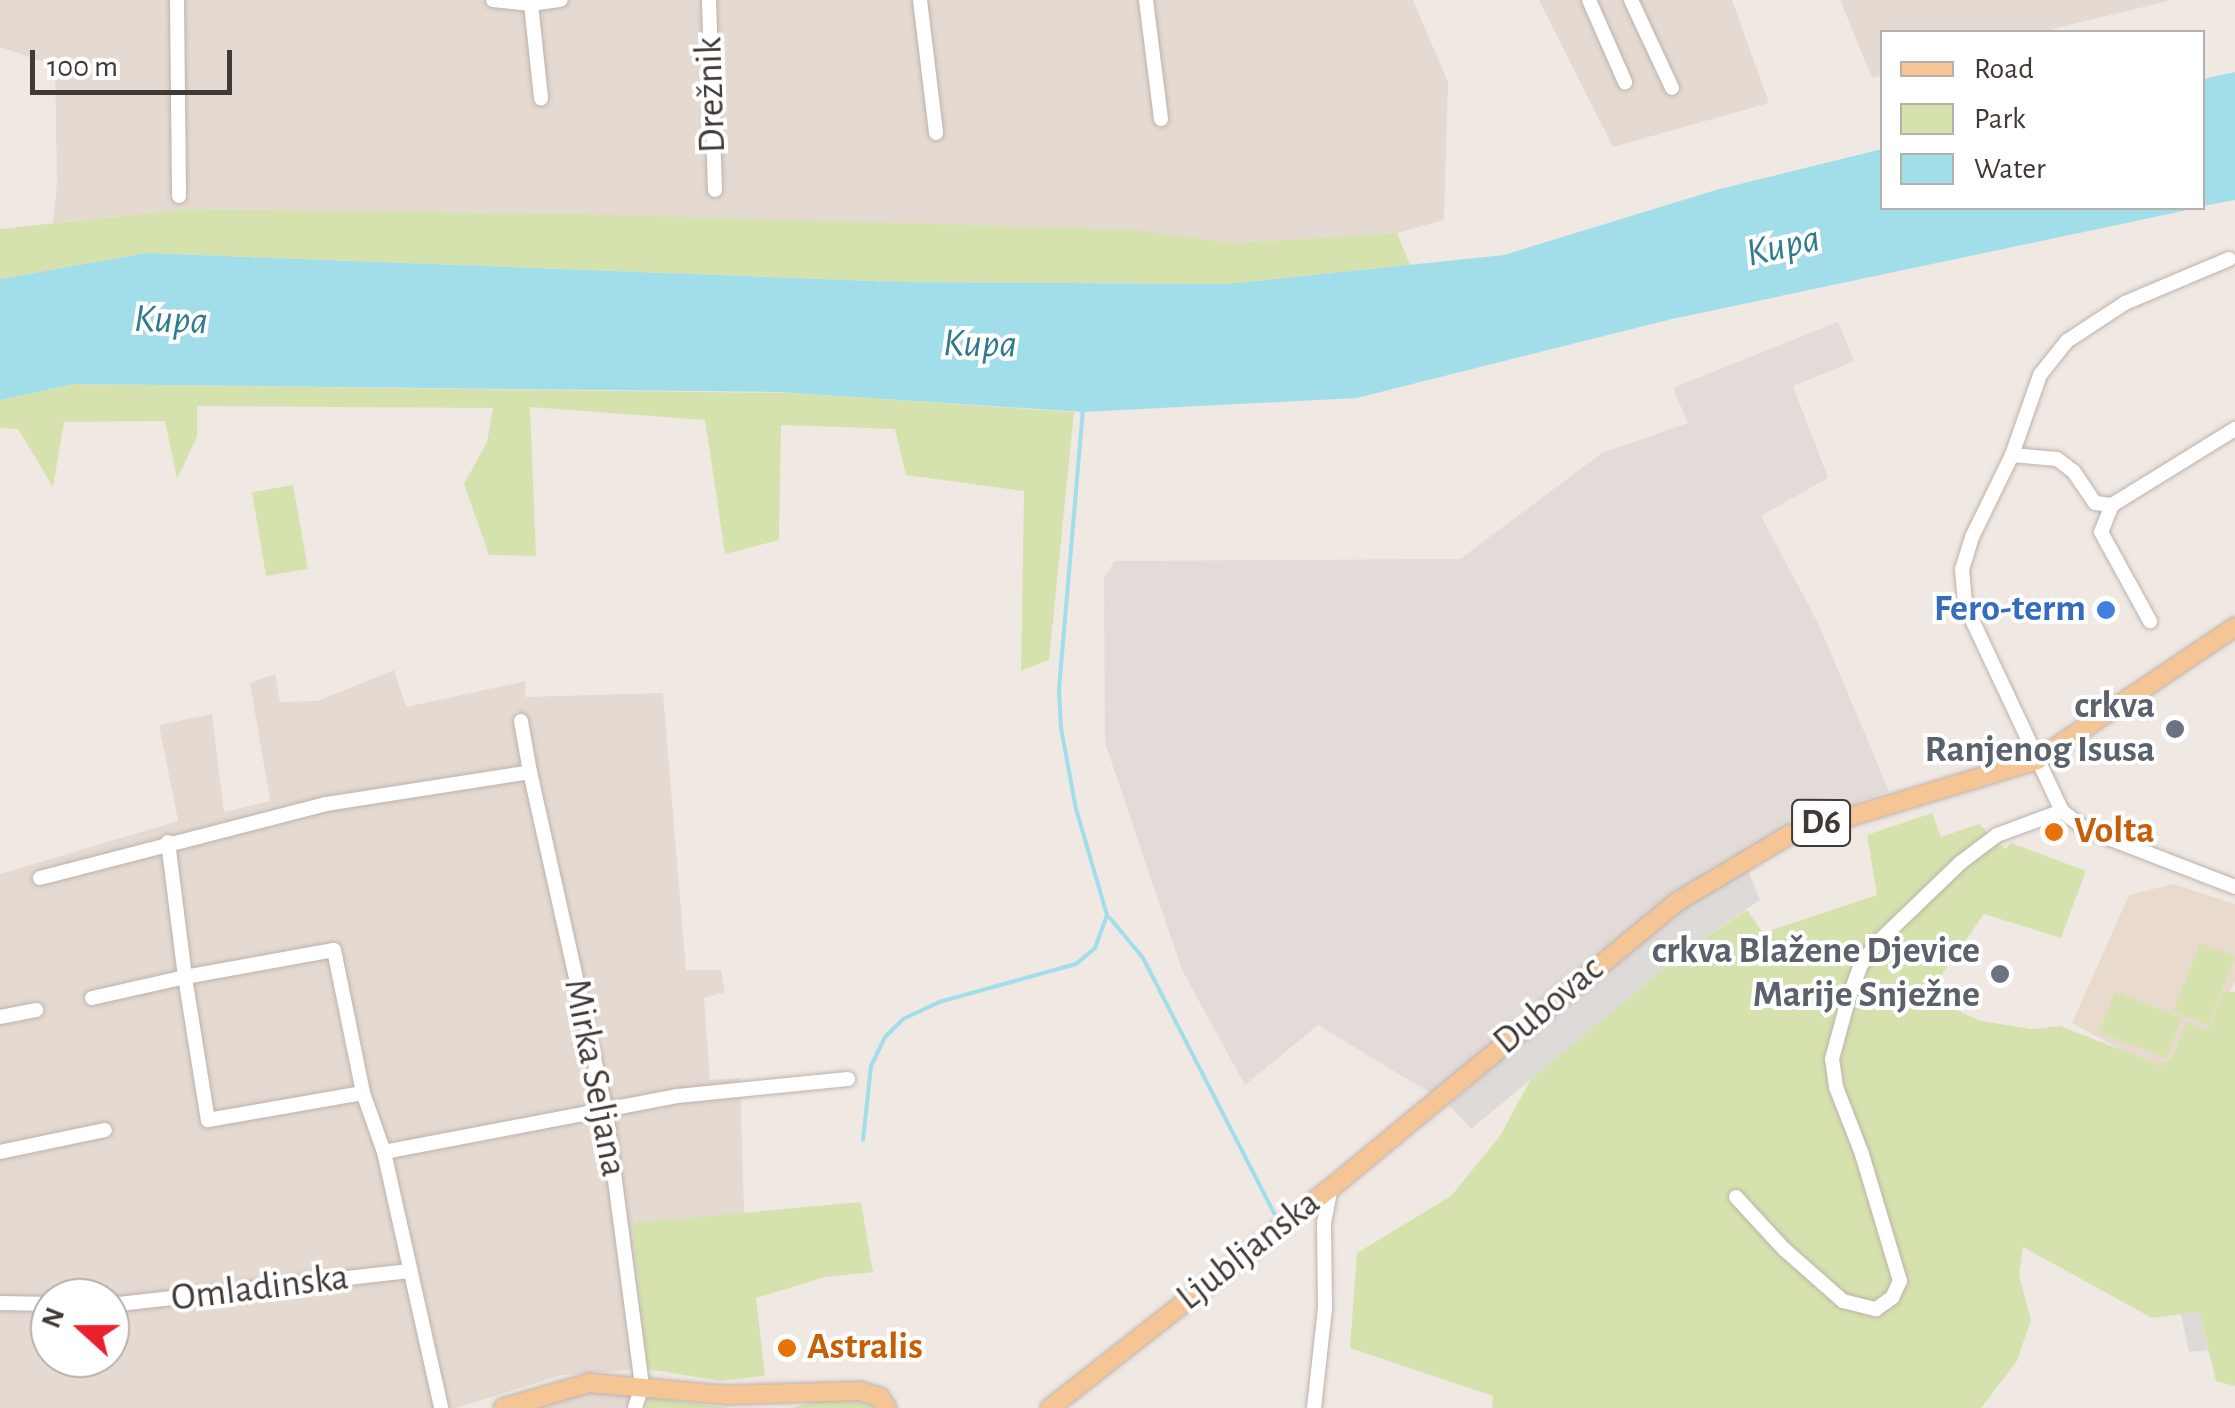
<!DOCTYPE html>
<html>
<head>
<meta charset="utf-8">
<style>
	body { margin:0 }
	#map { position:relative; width:2235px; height:1408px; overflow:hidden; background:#f0e9e3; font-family:"Alegreya Sans",sans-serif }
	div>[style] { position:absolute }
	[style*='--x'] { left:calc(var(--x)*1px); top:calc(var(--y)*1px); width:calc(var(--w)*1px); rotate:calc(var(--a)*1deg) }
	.residential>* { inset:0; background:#e4dad2 }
	.industrial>* { inset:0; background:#e2dbd8 }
	.education>* { inset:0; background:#e8dbce }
	.green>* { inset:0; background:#d6e2ae }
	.parking>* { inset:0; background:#dedad8 }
	.water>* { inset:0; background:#a2ddea }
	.stream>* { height:4px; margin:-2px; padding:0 2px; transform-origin:2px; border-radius:2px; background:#a2ddea }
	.roads { filter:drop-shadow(0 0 2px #beb2aa) drop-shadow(0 0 2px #beb2aa) }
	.minor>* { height:14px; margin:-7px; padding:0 7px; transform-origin:7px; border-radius:7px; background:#fff }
	.major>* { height:18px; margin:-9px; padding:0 9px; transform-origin:9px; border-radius:9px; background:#f6c596 }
	.dots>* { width:28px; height:28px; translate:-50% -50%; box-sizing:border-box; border:5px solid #fff; border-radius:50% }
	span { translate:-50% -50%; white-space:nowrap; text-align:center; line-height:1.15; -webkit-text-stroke:8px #fff; paint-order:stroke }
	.shield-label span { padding:2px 8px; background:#fff; border:2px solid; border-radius:8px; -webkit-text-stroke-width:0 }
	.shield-label { font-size:35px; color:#413934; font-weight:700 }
	.street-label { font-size:38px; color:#413934 }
	.shop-label { font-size:38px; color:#366cbe; font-weight:700 }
	.right { translate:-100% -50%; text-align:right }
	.worship-label { font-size:38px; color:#5b616d; font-weight:700 }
	.food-label { font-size:38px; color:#c56008; font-weight:700 }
	.left { translate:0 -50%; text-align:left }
	.water-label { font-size:40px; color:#307b8e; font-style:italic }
	.legend { position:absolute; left:1880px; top:30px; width:325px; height:180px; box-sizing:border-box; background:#fff; border:2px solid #b3b0ae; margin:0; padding:12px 18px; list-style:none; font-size:30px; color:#413934 }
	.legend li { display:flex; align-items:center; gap:20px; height:50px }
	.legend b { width:50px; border:2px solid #b3b0ae }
	.north { position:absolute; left:30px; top:1278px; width:100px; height:100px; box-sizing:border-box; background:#fff; border:2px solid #b3b0ae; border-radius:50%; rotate:291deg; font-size:28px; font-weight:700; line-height:40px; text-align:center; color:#413934 }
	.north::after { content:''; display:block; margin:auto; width:35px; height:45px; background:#ea202f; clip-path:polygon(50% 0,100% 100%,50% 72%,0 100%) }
	.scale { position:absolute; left:30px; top:50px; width:202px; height:45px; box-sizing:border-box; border:5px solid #413934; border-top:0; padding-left:12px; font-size:30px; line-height:35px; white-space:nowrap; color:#413934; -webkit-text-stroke:8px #fff; paint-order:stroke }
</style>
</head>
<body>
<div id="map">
	<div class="residential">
		<i style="clip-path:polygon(0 0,1413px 0,1448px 82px,1444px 220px,1397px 233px,1231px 243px,584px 214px,186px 209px,53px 223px,57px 183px,55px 66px,0 47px)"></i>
		<i style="clip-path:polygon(1539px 0,1732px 0,1769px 103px,1613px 147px)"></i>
		<i style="clip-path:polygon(1840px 0,2172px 0,2041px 32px,1882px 32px,1882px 76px,1872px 78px)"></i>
		<i style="clip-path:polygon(evenodd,394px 670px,406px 707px,526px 681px,525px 697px,663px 693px,686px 970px,721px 970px,725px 992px,704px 998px,710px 1080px,740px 1078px,744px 1213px,632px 1224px,647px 1369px,562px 1375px,456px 1408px,0 1408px,0 874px,178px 821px,159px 725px,212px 714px,224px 812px,270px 801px,250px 683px,275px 674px,280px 702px,317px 701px,394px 670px,50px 1298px,110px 1298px,110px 1358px,50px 1358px,50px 1298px)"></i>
		<i style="clip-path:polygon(589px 1390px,648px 1397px,646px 1408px,526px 1408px)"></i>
	</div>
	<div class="industrial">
		<i style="clip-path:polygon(1838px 322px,1854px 361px,1793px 386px,1828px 478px,1761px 516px,1819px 625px,1889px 791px,1787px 826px,1435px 1096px,1318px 1025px,1245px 1085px,1182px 970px,1105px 743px,1104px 577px,1115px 561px,1460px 559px,1602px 453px,1688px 423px,1673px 388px)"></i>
	</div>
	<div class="education">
		<i style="clip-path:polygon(2173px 884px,2235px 904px,2235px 981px,2202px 1056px,2171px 1077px,2072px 1023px,2129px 895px)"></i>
	</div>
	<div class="green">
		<i style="clip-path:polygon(186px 209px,584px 214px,1137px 230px,1231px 243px,1397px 233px,1410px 265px,1226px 284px,899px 282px,146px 253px,0 279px,0 229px)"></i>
		<i style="clip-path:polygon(74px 384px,794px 393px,1074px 412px,1049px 660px,1021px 671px,1024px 491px,906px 475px,895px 429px,781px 425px,779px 540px,725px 554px,705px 420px,530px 407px,536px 556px,489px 555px,464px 484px,487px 442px,493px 408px,197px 406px,197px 437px,177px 479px,165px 421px,64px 422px,53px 487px,18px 429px,0 428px,0 400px)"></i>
		<i style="clip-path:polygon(293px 485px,308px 569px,266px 576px,252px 492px)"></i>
		<i style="clip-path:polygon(1932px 813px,1941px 837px,1979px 824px,2005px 849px,2011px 843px,2086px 871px,2061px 938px,1984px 914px,1942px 974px,1939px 1002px,1981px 1021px,2031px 1029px,2060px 1026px,2160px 1065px,2171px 1060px,2187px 1022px,2208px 1030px,2223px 992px,2235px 992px,2235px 1386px,2216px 1381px,2199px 1312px,2152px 1318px,2023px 1247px,2019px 1275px,2031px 1320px,2017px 1361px,1981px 1408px,1492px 1408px,1493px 1396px,1350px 1348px,1357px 1253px,1451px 1196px,1500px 1136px,1532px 1077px,1688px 949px,1747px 910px,1763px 933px,1877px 895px,1867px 835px)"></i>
		<i style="clip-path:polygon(2200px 943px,2235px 957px,2208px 1025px,2173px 1011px)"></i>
		<i style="clip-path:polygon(2115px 992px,2182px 1018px,2166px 1058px,2099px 1032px)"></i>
		<i style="clip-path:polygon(861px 1202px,873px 1272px,825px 1277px,756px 1298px,765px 1376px,721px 1381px,647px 1369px,632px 1223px)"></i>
		<i style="clip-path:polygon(648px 1397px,728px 1408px,740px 1408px,646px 1408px)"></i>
		<i style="clip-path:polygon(856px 1399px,878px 1408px,791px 1408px,820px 1401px)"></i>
	</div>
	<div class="parking">
		<i style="clip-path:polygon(1746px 866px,1760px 900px,1688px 949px,1471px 1129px,1449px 1105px,1628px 944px)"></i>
		<i style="clip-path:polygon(2199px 1312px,2208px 1350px,2189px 1352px,2181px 1314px)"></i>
	</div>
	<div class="water">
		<i style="clip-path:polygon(2235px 72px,2235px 200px,2203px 206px,2203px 79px)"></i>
		<i style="clip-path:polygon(1882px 149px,1882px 208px,2197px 208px,1672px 319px,1357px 398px,1083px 412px,777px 392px,74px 384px,0 400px,0 279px,146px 253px,899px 282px,1226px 284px,1504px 255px,1716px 190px)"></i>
	</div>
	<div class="stream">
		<i style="--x:1109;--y:917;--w:53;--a:50.3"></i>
		<i style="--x:1143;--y:958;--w:287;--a:62.8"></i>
		<i style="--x:863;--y:1140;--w:74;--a:-83.8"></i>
		<i style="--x:871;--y:1066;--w:32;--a:-64"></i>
		<i style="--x:885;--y:1037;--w:25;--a:-45"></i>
		<i style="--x:903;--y:1019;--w:40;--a:-25"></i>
		<i style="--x:939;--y:1002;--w:142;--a:-15.5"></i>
		<i style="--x:1076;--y:964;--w:25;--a:-40"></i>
		<i style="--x:1095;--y:948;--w:35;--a:-70"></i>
		<i style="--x:1107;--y:915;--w:110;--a:-106.3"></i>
		<i style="--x:1076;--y:809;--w:82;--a:-100.5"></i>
		<i style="--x:1061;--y:728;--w:39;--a:-93"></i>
		<i style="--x:1059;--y:689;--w:279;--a:-85.1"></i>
	</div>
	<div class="roads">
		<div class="minor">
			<i style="--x:177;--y:0;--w:196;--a:89.4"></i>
			<i style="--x:493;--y:0;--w:38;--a:6"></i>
			<i style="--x:531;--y:4;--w:30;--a:-8"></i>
			<i style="--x:709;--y:0;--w:190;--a:88.2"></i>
			<i style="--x:920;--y:0;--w:134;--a:83.1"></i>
			<i style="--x:1146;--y:0;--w:120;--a:82.8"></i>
			<i style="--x:1589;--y:0;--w:90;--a:66.3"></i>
			<i style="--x:1631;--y:0;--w:97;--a:65"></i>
			<i style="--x:531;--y:4;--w:95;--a:83.9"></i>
			<i style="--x:2229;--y:259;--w:113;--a:157.1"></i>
			<i style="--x:2125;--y:303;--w:69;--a:146.8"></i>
			<i style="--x:2067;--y:341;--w:43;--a:128.5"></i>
			<i style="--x:2040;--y:375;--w:85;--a:109.3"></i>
			<i style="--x:2012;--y:455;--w:91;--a:116"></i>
			<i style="--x:1972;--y:537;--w:34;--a:107"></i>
			<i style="--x:1962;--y:569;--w:36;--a:85"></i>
			<i style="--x:1965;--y:605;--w:228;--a:64.8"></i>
			<i style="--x:2062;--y:811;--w:29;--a:38"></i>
			<i style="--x:2085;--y:829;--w:161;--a:21.1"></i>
			<i style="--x:2012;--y:455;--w:45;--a:5.1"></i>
			<i style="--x:2057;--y:459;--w:21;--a:37"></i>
			<i style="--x:2074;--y:472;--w:37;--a:56"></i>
			<i style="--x:2095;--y:503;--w:17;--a:7"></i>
			<i style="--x:2112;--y:505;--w:145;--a:-31.7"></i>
			<i style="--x:2112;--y:505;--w:29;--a:112"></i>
			<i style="--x:2101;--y:532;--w:102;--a:61.2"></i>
			<i style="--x:521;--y:721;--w:52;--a:80"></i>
			<i style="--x:168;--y:842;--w:136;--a:82.8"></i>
			<i style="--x:185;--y:977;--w:151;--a:-10.3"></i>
			<i style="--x:334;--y:950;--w:146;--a:78.5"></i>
			<i style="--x:363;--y:1093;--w:63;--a:70.4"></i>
			<i style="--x:384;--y:1152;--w:262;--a:77.4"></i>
			<i style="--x:40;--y:878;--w:295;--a:-14.5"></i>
			<i style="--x:326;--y:804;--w:206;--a:-8.9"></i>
			<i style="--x:530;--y:772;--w:348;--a:77.4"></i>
			<i style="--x:606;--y:1112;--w:276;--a:82.5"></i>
			<i style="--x:642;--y:1386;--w:23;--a:108"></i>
			<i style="--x:92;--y:998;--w:95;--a:-12.7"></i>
			<i style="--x:185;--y:977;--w:145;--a:80.9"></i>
			<i style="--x:208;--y:1120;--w:157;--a:-9.9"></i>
			<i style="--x:0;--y:1017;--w:37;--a:-11"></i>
			<i style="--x:0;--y:1152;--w:107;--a:-11.8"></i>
			<i style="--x:384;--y:1152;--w:298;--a:-10.8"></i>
			<i style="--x:677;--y:1096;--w:172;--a:-5.7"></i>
			<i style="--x:1736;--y:1197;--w:71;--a:47.3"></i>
			<i style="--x:1784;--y:1249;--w:79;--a:41.4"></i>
			<i style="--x:1843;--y:1301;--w:34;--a:14"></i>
			<i style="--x:1876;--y:1309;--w:19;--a:-35"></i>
			<i style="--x:1892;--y:1298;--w:19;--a:-65"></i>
			<i style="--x:1900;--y:1281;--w:133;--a:-106.7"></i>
			<i style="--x:1862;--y:1154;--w:72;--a:-111.2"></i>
			<i style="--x:1836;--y:1087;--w:28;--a:-98"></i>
			<i style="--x:1832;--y:1059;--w:61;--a:-74.8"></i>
			<i style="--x:1848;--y:1000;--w:37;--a:-70"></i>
			<i style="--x:1861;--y:965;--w:27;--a:-54"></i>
			<i style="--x:1877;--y:943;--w:115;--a:-43.9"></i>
			<i style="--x:1960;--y:863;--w:46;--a:-37.1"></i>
			<i style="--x:1997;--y:835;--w:69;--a:-20.3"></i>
			<i style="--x:0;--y:1303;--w:50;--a:1.1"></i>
			<i style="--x:110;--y:1305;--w:301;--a:-6.5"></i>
			<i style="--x:1314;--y:1408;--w:101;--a:-83.7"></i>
			<i style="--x:1325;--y:1308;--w:85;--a:-90.7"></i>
			<i style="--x:1324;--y:1223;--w:36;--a:-79"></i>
		</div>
		<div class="major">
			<i style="--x:503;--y:1408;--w:90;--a:-16.2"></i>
			<i style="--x:589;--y:1383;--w:139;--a:5"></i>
			<i style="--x:727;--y:1395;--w:133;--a:-1.7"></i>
			<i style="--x:860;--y:1391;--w:21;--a:17"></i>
			<i style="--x:880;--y:1397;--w:13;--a:58"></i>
			<i style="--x:1050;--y:1408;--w:357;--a:-38.1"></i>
			<i style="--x:1331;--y:1188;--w:447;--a:-39.6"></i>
			<i style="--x:1675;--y:903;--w:133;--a:-30.8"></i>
			<i style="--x:1789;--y:835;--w:259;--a:-16.8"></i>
			<i style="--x:2037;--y:760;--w:239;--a:-33.9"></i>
		</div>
	</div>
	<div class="dots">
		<i style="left:2106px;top:610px;background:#3f7fe0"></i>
		<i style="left:2175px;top:729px;background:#6b7280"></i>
		<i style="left:2054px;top:832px;background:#e8710a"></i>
		<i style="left:2000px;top:974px;background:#6b7280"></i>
		<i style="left:787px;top:1348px;background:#e8710a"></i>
	</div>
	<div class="shield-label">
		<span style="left:1821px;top:823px">D6</span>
	</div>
	<div class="street-label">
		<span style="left:712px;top:95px;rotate:-92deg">Drežnik</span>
		<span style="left:1549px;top:1006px;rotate:-40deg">Dubovac</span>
		<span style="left:594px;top:1078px;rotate:79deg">Mirka Seljana</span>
		<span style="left:1249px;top:1251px;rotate:-38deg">Ljubljanska</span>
		<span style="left:260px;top:1289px;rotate:-7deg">Omladinska</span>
	</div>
	<div class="shop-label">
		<span class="right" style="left:2086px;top:610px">Fero-term</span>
	</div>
	<div class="worship-label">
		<span class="right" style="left:2155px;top:729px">crkva<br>Ranjenog Isusa</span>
		<span class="right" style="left:1980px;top:974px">crkva Blažene Djevice<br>Marije Snježne</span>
	</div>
	<div class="food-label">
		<span class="left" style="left:2074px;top:832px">Volta</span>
		<span class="left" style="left:807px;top:1348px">Astralis</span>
	</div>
	<div class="water-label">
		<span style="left:1783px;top:246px;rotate:-13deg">Kupa</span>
		<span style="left:171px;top:320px;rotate:2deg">Kupa</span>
		<span style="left:980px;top:344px;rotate:1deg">Kupa</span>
	</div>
	<ul class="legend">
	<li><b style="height:12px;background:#f6c596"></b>Road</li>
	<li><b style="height:28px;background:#d6e2ae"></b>Park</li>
	<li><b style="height:28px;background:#a2ddea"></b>Water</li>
	</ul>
	<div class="north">N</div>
	<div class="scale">100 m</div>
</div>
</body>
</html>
